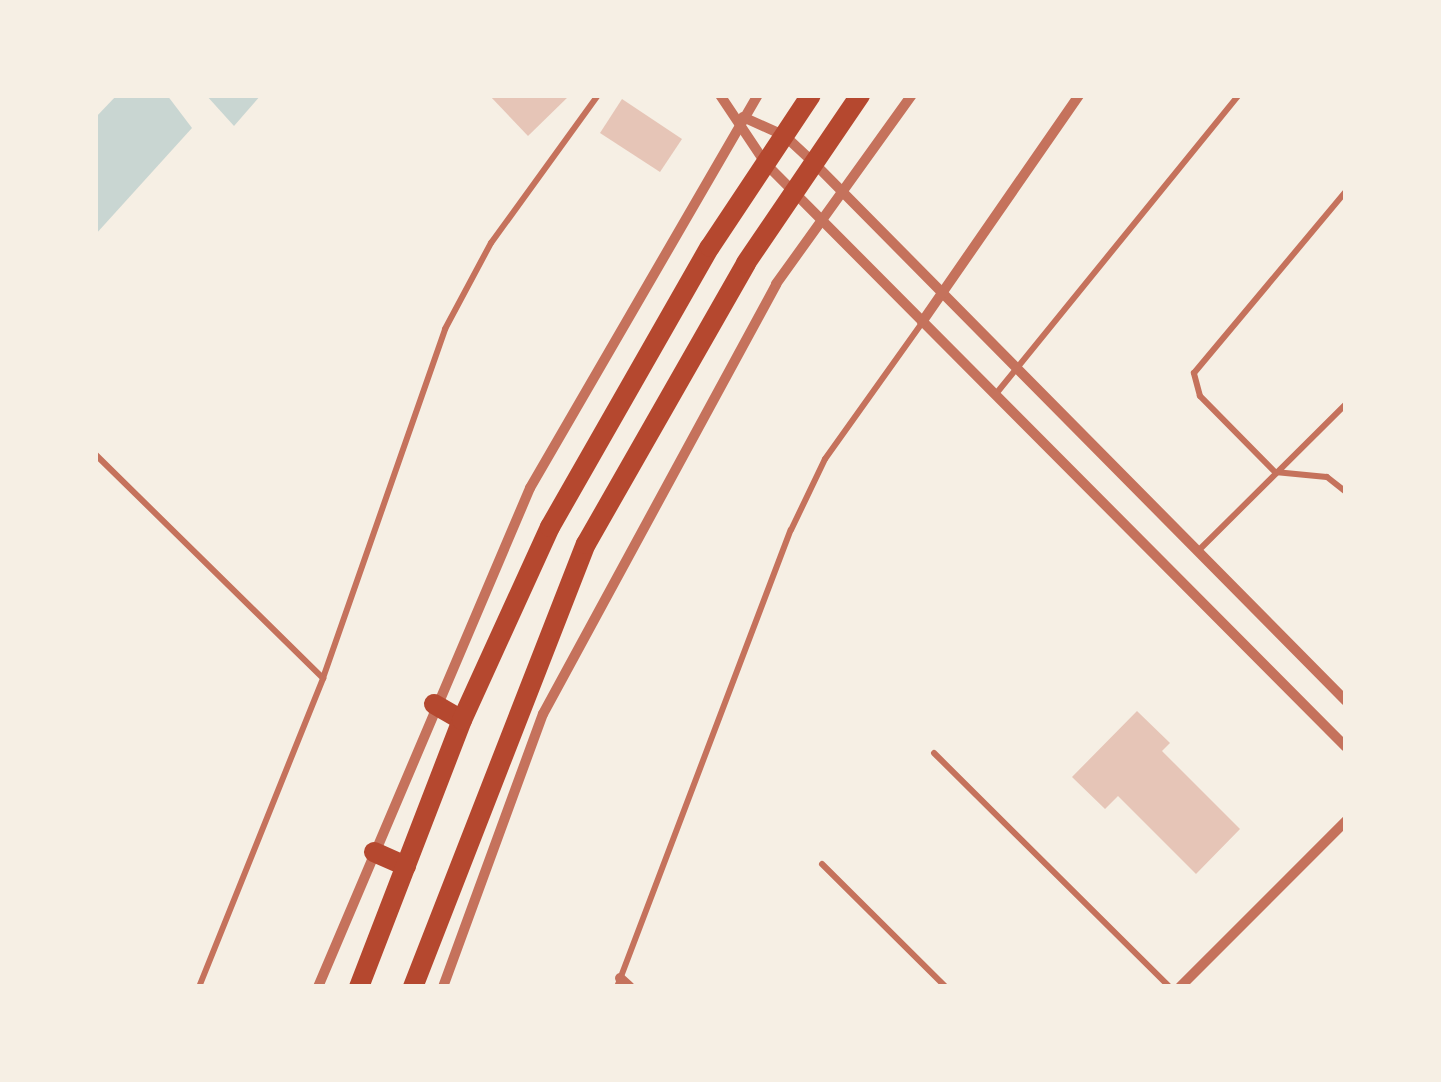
<!DOCTYPE html>
<html>
<head>
<meta charset="utf-8">
<style>
	body { margin:0 }
	#map { position:relative; width:1441px; height:1082px; overflow:hidden; background:#f6efe4; font-family:Karla,sans-serif }
	div>[style] { position:absolute }
	[style*='--x'] { left:calc(var(--x)*1px); top:calc(var(--y)*1px); width:calc(var(--w)*1px); rotate:calc(var(--a)*1deg) }
	.water>* { inset:0; background:#c9d6d2 }
	.building>* { inset:0; background:#e6c5b7 }
	.service>* { height:6px; margin:-3px; padding:0 3px; transform-origin:3px; border-radius:3px; background:#c5725c }
	.minor>* { height:10px; margin:-5px; padding:0 5px; transform-origin:5px; border-radius:5px; background:#c5725c }
	.primary>* { height:20px; margin:-10px; padding:0 10px; transform-origin:10px; border-radius:10px; background:#b5482f }
	span { translate:-50% -50%; white-space:nowrap; text-align:center; line-height:1.15; -webkit-text-stroke:8px #f6efe4; paint-order:stroke }
	.frame { position:absolute; inset:0; border:98px solid #f6efe4; pointer-events:none }
</style>
</head>
<body>
<div id="map">
	<div class="water">
		<i style="clip-path:polygon(117px 95px,167px 95px,192px 128px,95px 235px,95px 118px)"></i>
		<i style="clip-path:polygon(206px 95px,261px 95px,234px 126px)"></i>
	</div>
	<div class="building">
		<i style="clip-path:polygon(489px 95px,570px 95px,528px 136px)"></i>
		<i style="clip-path:polygon(622px 99px,682px 139px,660px 172px,600px 133px)"></i>
		<i style="clip-path:polygon(1137px 711px,1170px 743px,1162px 751px,1240px 829px,1196px 874px,1118px 796px,1105px 809px,1072px 777px)"></i>
	</div>
	<div class="service">
		<i style="--x:995;--y:395;--w:387;--a:-50.9"></i>
		<i style="--x:95;--y:454;--w:320;--a:44.5"></i>
		<i style="--x:1275;--y:472;--w:107;--a:-134.6"></i>
		<i style="--x:1200;--y:396;--w:24;--a:-105"></i>
		<i style="--x:1194;--y:373;--w:237;--a:-50.1"></i>
		<i style="--x:1275;--y:472;--w:52;--a:5.5"></i>
		<i style="--x:1327;--y:477;--w:24;--a:38"></i>
		<i style="--x:1198;--y:551;--w:209;--a:-44.8"></i>
		<i style="--x:934;--y:753;--w:332;--a:44.8"></i>
		<i style="--x:822;--y:864;--w:175;--a:44.8"></i>
		<i style="--x:199;--y:987;--w:333;--a:-68.1"></i>
		<i style="--x:323;--y:678;--w:370;--a:-70.7"></i>
		<i style="--x:445;--y:329;--w:98;--a:-61.9"></i>
		<i style="--x:491;--y:243;--w:183;--a:-54.1"></i>
		<i style="--x:617;--y:987;--w:489;--a:-69.2"></i>
		<i style="--x:791;--y:530;--w:79;--a:-64.4"></i>
		<i style="--x:825;--y:459;--w:167;--a:-54.5"></i>
	</div>
	<div class="minor">
		<i style="--x:720;--y:95;--w:83;--a:56.3"></i>
		<i style="--x:766;--y:164;--w:822;--a:45.15"></i>
		<i style="--x:743;--y:117;--w:46;--a:24.3"></i>
		<i style="--x:785;--y:136;--w:38;--a:43"></i>
		<i style="--x:813;--y:162;--w:758;--a:45.32"></i>
		<i style="--x:922;--y:322;--w:276;--a:-55.3"></i>
		<i style="--x:620;--y:978;--w:13;--a:42"></i>
		<i style="--x:318;--y:987;--w:542;--a:-66.98"></i>
		<i style="--x:530;--y:488;--w:454;--a:-59.9"></i>
		<i style="--x:443;--y:987;--w:291;--a:-69.9"></i>
		<i style="--x:543;--y:714;--w:489;--a:-61.5"></i>
		<i style="--x:776;--y:284;--w:233;--a:-54.3"></i>
		<i style="--x:1180;--y:987;--w:235;--a:-45"></i>
	</div>
	<div class="primary">
		<i style="--x:434;--y:704;--w:32;--a:30"></i>
		<i style="--x:374;--y:852;--w:35;--a:24"></i>
		<i style="--x:359;--y:987;--w:286;--a:-68.9"></i>
		<i style="--x:462;--y:720;--w:212;--a:-65.5"></i>
		<i style="--x:550;--y:527;--w:322;--a:-60.3"></i>
		<i style="--x:710;--y:247;--w:182;--a:-56.4"></i>
		<i style="--x:413;--y:987;--w:476;--a:-68.7"></i>
		<i style="--x:586;--y:544;--w:323;--a:-60.3"></i>
		<i style="--x:746;--y:263;--w:203;--a:-55.8"></i>
	</div>
	<div class="frame"></div>
</div>
</body>
</html>
